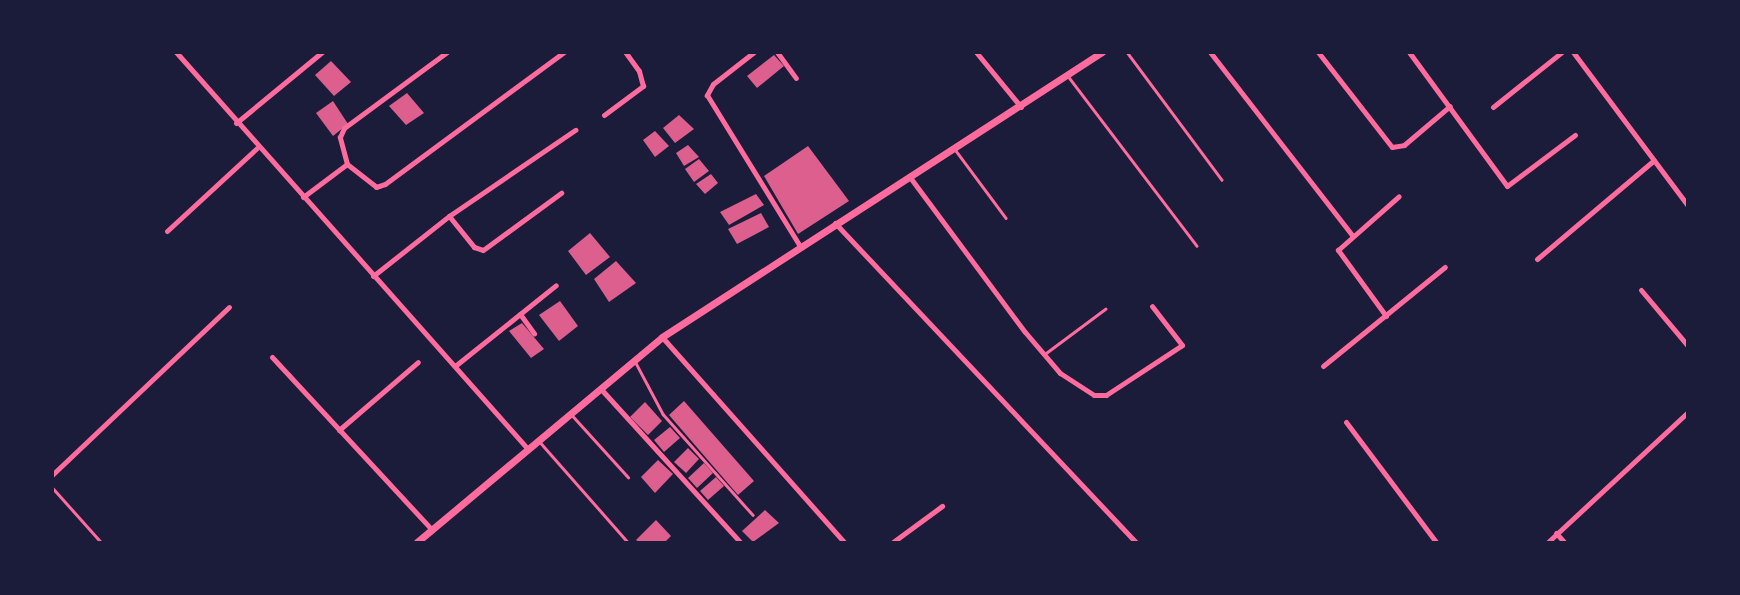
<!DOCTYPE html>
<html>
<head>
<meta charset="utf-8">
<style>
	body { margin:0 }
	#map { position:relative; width:1740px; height:595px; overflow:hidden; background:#1b1b3a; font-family:"Source Sans 3",sans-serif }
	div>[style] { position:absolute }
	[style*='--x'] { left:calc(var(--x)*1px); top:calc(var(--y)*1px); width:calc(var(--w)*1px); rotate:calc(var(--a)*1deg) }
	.building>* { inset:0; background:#dd5f8e }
	.service>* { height:2.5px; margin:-1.25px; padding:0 1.25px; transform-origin:1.25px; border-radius:1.25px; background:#ff6b9d }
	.minor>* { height:5px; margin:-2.5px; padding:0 2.5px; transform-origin:2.5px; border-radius:2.5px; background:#ff6b9d }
	.tertiary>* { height:7px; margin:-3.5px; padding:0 3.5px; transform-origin:3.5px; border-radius:3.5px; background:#ff6b9d }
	span { translate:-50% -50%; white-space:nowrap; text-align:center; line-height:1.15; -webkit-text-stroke:7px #1b1b3a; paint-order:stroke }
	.frame { position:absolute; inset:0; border:54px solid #1b1b3a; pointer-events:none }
</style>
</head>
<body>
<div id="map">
	<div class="building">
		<i style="clip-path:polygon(774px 55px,784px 66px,757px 88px,747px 76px)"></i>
		<i style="clip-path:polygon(331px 61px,351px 82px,334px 96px,315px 75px)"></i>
		<i style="clip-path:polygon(407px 93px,424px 113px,406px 125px,389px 106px)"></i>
		<i style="clip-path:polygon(333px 101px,348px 124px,333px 136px,316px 113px)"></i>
		<i style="clip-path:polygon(679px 115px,694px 129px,675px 143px,663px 128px)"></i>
		<i style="clip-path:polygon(655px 131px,669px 146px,655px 157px,643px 140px)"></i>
		<i style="clip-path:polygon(688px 145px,699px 157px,684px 166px,676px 153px)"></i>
		<i style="clip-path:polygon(808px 146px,849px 201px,798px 234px,764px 176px)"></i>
		<i style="clip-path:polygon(699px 159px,709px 171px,694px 182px,685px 169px)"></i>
		<i style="clip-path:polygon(711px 174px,718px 183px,705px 194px,696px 184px)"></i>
		<i style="clip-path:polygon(756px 194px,764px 205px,729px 225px,720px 212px)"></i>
		<i style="clip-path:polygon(761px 213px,769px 227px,737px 244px,728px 229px)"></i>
		<i style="clip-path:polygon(590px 233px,610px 257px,586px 275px,568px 251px)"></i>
		<i style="clip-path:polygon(616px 261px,636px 283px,609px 302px,594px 279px)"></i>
		<i style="clip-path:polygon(560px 301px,578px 326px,559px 341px,539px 315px)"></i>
		<i style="clip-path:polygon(522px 323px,544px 349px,531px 358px,509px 331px)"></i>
		<i style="clip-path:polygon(684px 401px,754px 481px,738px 495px,669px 415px)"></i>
		<i style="clip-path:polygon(645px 402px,662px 421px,648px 435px,630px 417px)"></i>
		<i style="clip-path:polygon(670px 427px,680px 438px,664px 452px,654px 440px)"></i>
		<i style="clip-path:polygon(688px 448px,699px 459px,686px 473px,674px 462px)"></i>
		<i style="clip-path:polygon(658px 460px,673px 474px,655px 493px,641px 477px)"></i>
		<i style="clip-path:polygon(704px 463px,713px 473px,697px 488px,688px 478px)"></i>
		<i style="clip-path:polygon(716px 477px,724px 486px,708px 500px,700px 491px)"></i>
		<i style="clip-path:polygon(765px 510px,779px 523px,753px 542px,742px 531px)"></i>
		<i style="clip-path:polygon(656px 520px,671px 536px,665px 542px,639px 542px,636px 540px)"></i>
	</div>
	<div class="service">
		<i style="--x:1127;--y:52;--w:159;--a:53.4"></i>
		<i style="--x:1068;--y:76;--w:213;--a:52.8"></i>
		<i style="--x:954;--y:148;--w:87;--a:53.4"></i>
		<i style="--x:1046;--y:353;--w:74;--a:-36.7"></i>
		<i style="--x:636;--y:363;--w:58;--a:62.1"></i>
		<i style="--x:663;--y:414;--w:135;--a:48.3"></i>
		<i style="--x:572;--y:415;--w:84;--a:47.9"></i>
		<i style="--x:540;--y:442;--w:133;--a:48.7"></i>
		<i style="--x:52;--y:487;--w:74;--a:48.3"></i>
	</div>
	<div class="minor">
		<i style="--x:176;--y:52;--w:529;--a:48.45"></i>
		<i style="--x:754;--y:52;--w:52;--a:142"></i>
		<i style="--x:713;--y:84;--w:13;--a:119"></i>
		<i style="--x:707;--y:95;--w:177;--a:58.4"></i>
		<i style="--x:777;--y:52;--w:32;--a:54"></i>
		<i style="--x:976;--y:52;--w:71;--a:50.7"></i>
		<i style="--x:1210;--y:52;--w:232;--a:52.2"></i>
		<i style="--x:1318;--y:52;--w:120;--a:52.1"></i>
		<i style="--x:1392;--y:147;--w:12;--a:-9"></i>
		<i style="--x:1404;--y:145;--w:60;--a:-40.3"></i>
		<i style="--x:1409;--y:52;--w:166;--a:53.8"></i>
		<i style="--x:1507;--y:186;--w:85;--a:-36.9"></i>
		<i style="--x:1573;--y:52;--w:192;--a:53.2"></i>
		<i style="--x:1493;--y:107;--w:88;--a:-38.6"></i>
		<i style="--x:604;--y:115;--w:49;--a:-36.6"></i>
		<i style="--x:643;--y:86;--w:16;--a:-105"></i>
		<i style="--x:639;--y:71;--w:24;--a:-126"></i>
		<i style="--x:236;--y:123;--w:112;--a:-39.5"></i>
		<i style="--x:347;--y:164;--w:28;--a:-105"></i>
		<i style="--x:340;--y:137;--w:10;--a:-66"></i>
		<i style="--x:344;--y:128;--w:128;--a:-36.4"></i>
		<i style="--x:909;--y:176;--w:194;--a:53.4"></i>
		<i style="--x:1025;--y:332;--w:54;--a:49.5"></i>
		<i style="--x:1060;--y:373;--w:40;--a:32.9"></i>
		<i style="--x:1094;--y:395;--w:12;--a:0"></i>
		<i style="--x:1106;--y:395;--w:91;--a:-33.3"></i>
		<i style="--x:1182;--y:345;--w:49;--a:-127.6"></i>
		<i style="--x:303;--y:197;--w:55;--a:-36.9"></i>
		<i style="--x:347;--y:164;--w:37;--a:38"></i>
		<i style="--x:376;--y:187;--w:9;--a:-18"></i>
		<i style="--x:385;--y:184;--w:222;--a:-36.4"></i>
		<i style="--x:449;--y:216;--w:40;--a:51"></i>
		<i style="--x:474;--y:247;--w:9;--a:18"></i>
		<i style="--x:483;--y:250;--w:97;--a:-36.2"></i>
		<i style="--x:835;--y:223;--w:439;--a:46.7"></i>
		<i style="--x:167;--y:231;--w:122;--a:-42.7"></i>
		<i style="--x:1537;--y:259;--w:153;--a:-40.2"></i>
		<i style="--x:373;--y:276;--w:97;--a:-38.3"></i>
		<i style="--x:449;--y:216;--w:153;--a:-34.3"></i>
		<i style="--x:1641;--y:290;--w:73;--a:50"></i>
		<i style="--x:520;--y:314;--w:24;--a:54"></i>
		<i style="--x:1386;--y:316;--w:82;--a:-126"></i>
		<i style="--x:1338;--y:250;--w:81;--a:-41.5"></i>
		<i style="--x:662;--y:337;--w:274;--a:48.4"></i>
		<i style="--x:272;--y:357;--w:236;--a:47.2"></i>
		<i style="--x:455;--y:366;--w:129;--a:-38.7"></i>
		<i style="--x:1323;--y:366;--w:157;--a:-39.1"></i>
		<i style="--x:600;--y:388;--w:208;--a:47.7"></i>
		<i style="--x:1346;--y:422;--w:150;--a:53.1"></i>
		<i style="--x:339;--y:430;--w:104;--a:-40.7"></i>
		<i style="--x:52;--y:475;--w:244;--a:-43.5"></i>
		<i style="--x:1556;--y:533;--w:12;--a:48"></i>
		<i style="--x:893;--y:542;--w:61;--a:-36.3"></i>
		<i style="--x:1548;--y:542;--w:191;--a:-42.9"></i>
	</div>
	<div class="tertiary">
		<i style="--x:417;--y:542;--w:319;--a:-39.9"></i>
		<i style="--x:662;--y:337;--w:524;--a:-32.93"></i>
	</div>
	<div class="frame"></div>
</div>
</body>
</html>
